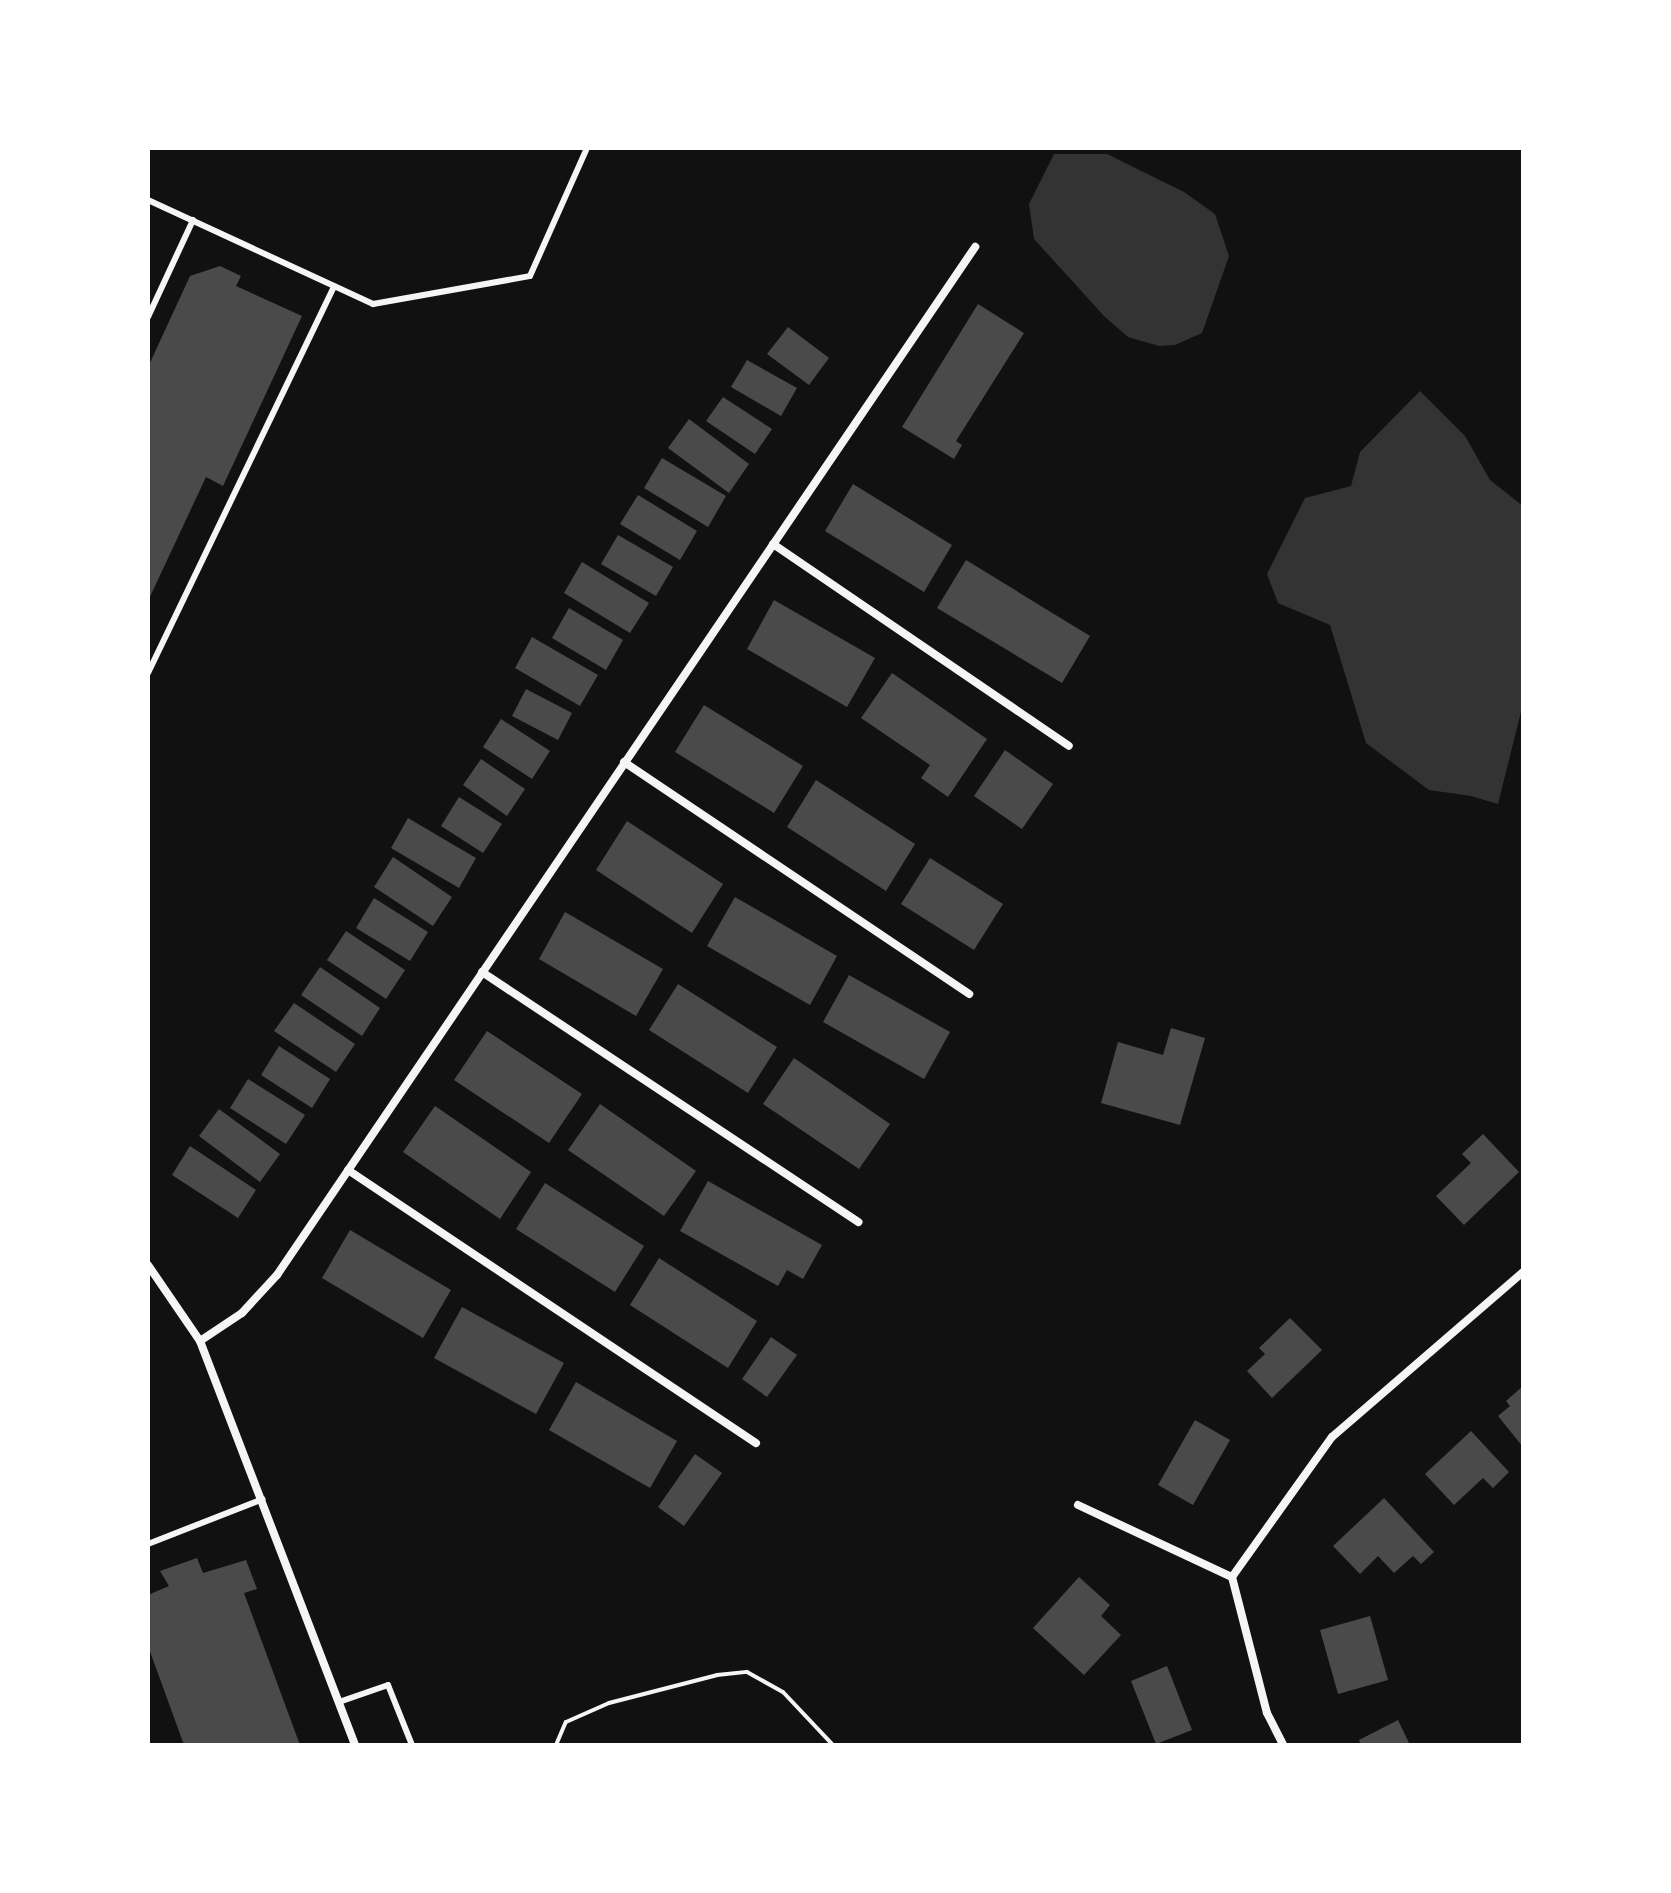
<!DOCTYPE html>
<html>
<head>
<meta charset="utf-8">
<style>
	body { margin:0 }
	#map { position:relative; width:1671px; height:1893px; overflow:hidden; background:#111; font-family:"IBM Plex Sans",sans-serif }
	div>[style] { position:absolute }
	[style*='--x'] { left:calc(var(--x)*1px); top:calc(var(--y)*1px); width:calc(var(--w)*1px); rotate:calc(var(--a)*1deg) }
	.water>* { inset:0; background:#333 }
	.building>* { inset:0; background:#4a4a4a }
	.path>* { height:4px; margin:-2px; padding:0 2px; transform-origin:2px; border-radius:2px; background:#f5f5f5 }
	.service>* { height:6px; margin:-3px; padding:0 3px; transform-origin:3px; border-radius:3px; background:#f5f5f5 }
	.minor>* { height:8px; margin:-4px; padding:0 4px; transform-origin:4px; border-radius:4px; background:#f5f5f5 }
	span { translate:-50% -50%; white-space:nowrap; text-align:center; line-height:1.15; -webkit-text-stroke:8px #fff; paint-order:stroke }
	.frame { position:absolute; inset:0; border:150px solid #fff; pointer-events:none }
</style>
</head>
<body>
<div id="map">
	<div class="water">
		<i style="clip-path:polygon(1054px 154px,1107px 154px,1184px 192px,1215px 214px,1229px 256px,1202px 333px,1175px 345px,1159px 346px,1128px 337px,1104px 316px,1034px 239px,1029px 204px)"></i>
		<i style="clip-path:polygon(1420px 391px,1465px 436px,1490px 480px,1523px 506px,1523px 704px,1498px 804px,1471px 796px,1429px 790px,1366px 743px,1330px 625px,1278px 603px,1267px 574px,1305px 498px,1351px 486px,1360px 452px)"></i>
	</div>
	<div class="building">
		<i style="clip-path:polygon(220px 266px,241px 276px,236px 286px,302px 316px,223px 486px,206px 477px,148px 601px,148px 367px,190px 276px)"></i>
		<i style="clip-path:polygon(978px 304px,1024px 333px,956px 441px,962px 445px,954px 459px,902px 427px)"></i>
		<i style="clip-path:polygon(788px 327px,829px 358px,809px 385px,767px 354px)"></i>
		<i style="clip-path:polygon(747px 360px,797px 388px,781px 416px,731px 387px)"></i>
		<i style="clip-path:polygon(723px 397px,772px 429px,755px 454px,706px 421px)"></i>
		<i style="clip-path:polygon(689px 419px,749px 464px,729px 493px,668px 448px)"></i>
		<i style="clip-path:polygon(662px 458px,726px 496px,708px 527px,644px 488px)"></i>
		<i style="clip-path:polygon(853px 484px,952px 545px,924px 592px,825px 531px)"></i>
		<i style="clip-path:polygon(638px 495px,697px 531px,680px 560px,620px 524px)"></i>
		<i style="clip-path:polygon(618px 535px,673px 567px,656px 596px,601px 564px)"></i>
		<i style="clip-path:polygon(966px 560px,1090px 636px,1062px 683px,937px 608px)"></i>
		<i style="clip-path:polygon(582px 562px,649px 603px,630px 633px,564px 593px)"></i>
		<i style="clip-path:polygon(774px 600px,875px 658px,847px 707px,747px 649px)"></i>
		<i style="clip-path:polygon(569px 608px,623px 640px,606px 670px,552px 638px)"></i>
		<i style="clip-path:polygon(532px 637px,598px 675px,580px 706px,515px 668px)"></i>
		<i style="clip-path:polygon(892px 673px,987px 739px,948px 797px,921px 778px,930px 765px,861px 718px)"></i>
		<i style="clip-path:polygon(526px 689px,572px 713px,558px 740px,512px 716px)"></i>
		<i style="clip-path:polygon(704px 705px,803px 766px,774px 813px,675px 752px)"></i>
		<i style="clip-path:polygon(501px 719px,550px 751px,532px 779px,483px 747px)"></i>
		<i style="clip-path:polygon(1005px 750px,1053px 784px,1022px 829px,974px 796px)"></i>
		<i style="clip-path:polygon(481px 759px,525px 789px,507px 816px,463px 785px)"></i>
		<i style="clip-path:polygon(816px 780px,915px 844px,886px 891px,787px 827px)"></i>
		<i style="clip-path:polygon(459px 797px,502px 824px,483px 853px,441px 826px)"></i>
		<i style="clip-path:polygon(408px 818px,476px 858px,459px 888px,391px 848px)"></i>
		<i style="clip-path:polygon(627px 821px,723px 884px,692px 933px,596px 870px)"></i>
		<i style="clip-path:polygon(393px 857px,452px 897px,433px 926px,374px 887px)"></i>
		<i style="clip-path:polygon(930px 858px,1003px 904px,974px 950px,901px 904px)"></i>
		<i style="clip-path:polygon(735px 897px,837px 956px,810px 1005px,707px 946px)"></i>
		<i style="clip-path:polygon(374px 898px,428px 932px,410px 961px,356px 928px)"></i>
		<i style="clip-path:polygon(565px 912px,663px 969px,636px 1016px,539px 959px)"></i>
		<i style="clip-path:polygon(346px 931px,405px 970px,386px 999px,327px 960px)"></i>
		<i style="clip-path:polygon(320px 967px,380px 1008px,362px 1036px,301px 995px)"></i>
		<i style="clip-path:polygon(849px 975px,950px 1032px,924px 1079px,823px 1022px)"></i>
		<i style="clip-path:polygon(678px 984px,777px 1047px,748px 1093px,649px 1030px)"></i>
		<i style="clip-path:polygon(294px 1003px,355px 1044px,336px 1072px,274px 1031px)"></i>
		<i style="clip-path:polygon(1171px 1028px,1205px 1038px,1180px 1125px,1101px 1103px,1118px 1042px,1163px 1055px)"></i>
		<i style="clip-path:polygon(487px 1031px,582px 1094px,549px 1143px,454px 1080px)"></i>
		<i style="clip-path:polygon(279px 1046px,330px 1079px,312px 1108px,261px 1075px)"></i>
		<i style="clip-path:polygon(794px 1058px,890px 1124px,859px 1169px,763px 1104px)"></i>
		<i style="clip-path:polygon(248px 1079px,305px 1115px,286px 1144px,230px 1108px)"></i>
		<i style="clip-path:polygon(600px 1104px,696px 1171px,664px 1216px,568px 1150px)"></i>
		<i style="clip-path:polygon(435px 1106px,531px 1172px,500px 1219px,403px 1152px)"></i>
		<i style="clip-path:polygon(219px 1109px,280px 1154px,260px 1182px,199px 1136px)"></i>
		<i style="clip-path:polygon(1483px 1134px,1519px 1172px,1464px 1225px,1436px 1196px,1471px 1163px,1462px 1154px)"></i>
		<i style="clip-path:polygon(190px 1146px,256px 1190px,238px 1218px,172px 1175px)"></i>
		<i style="clip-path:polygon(708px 1181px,822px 1245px,803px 1279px,787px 1270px,778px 1286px,680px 1231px)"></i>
		<i style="clip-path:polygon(545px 1183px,644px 1246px,615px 1292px,516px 1229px)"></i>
		<i style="clip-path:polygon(350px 1230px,451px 1290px,423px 1338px,322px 1278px)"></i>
		<i style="clip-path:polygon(659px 1258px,757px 1321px,728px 1368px,630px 1305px)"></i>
		<i style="clip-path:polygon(462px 1307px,564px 1363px,536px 1414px,434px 1358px)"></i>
		<i style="clip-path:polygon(1290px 1318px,1322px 1350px,1272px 1398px,1247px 1371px,1265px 1354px,1259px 1348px)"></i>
		<i style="clip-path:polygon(771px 1337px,797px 1355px,767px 1397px,742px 1379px)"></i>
		<i style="clip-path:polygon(576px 1382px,677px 1441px,650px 1488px,549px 1430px)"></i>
		<i style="clip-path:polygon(1523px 1386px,1523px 1447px,1498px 1416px,1510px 1406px,1506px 1401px)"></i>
		<i style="clip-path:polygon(1195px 1420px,1230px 1440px,1193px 1505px,1158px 1485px)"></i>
		<i style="clip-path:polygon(1471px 1431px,1509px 1472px,1493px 1488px,1483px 1478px,1454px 1505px,1425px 1474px)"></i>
		<i style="clip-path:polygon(695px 1454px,722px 1473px,684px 1526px,658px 1507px)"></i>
		<i style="clip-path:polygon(1384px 1498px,1434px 1552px,1421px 1564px,1413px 1556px,1394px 1573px,1378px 1556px,1360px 1574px,1333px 1546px)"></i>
		<i style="clip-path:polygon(197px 1558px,203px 1573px,246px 1560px,257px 1589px,244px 1593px,300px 1745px,184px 1745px,148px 1646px,148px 1595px,169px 1586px,160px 1571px)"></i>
		<i style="clip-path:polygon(1079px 1577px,1110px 1605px,1101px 1616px,1121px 1635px,1084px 1675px,1033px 1628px)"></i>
		<i style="clip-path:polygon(1370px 1616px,1388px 1680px,1338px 1694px,1320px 1630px)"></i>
		<i style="clip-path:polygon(1167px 1666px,1192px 1730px,1156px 1744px,1131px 1681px)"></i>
		<i style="clip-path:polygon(1398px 1720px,1410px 1745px,1361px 1745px,1359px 1740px)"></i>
	</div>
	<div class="path">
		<i style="--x:556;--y:1745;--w:25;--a:-67"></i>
		<i style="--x:566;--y:1722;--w:47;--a:-23.8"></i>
		<i style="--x:609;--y:1703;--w:112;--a:-14.5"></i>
		<i style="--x:717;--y:1675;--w:30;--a:-6"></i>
		<i style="--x:747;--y:1672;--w:41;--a:29.1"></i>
		<i style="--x:783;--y:1692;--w:73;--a:46.7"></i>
	</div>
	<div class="service">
		<i style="--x:148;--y:200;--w:248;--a:24.8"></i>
		<i style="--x:373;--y:304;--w:159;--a:-10.1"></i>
		<i style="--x:530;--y:276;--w:140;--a:-66"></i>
		<i style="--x:148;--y:317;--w:107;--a:-65.1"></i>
		<i style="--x:148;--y:673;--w:429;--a:-64.3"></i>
		<i style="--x:148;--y:1544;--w:123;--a:-21.4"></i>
		<i style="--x:339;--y:1702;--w:52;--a:-19.1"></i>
		<i style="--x:388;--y:1685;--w:65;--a:68.2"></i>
	</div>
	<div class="minor">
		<i style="--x:773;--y:544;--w:358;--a:34.3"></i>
		<i style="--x:624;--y:762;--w:416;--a:33.9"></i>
		<i style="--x:482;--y:972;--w:452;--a:33.6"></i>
		<i style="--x:348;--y:1170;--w:491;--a:33.8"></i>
		<i style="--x:148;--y:1265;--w:92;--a:55.6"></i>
		<i style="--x:200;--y:1341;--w:433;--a:69"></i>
		<i style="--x:200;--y:1341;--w:50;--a:-33.7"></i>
		<i style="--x:242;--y:1313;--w:52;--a:-47.4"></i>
		<i style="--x:277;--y:1275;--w:1243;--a:-55.82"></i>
		<i style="--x:1078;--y:1505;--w:170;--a:25.1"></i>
		<i style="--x:1232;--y:1577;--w:172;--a:-54.5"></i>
		<i style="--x:1332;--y:1437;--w:252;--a:-40.8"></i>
		<i style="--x:1232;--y:1577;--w:140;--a:75.6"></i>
		<i style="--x:1267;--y:1713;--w:36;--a:63"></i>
	</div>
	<div class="frame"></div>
</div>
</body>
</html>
